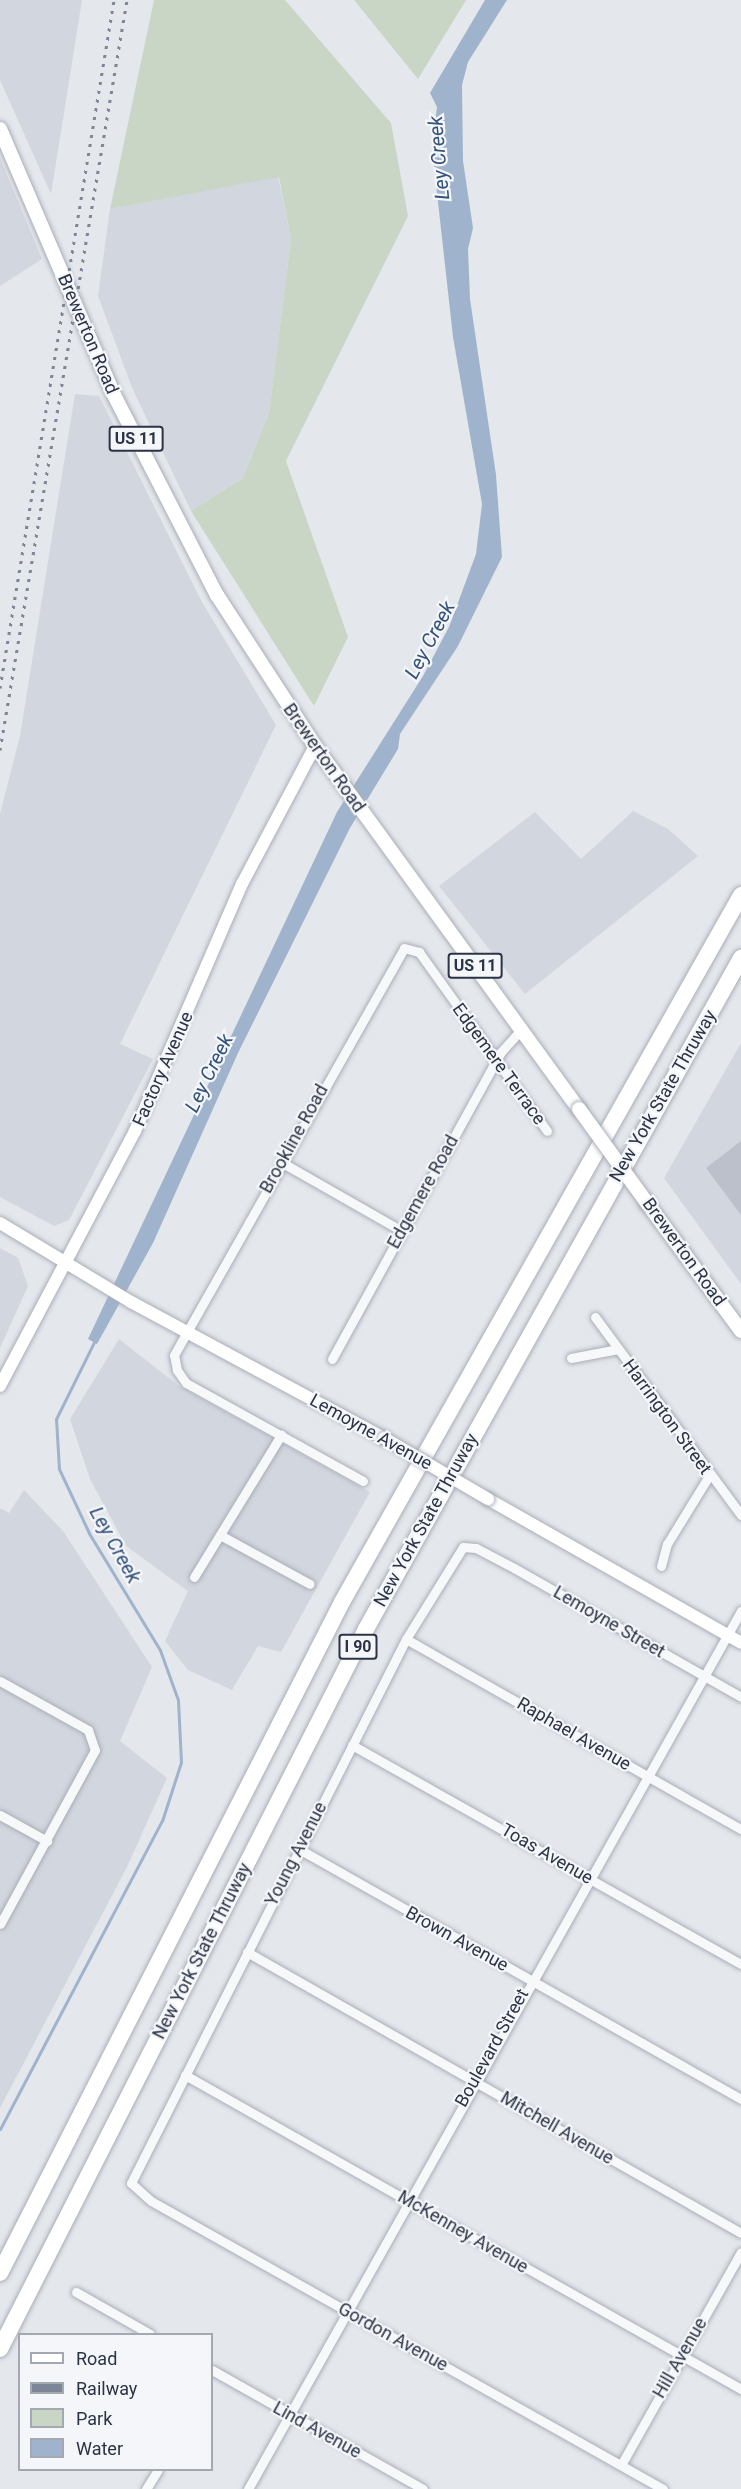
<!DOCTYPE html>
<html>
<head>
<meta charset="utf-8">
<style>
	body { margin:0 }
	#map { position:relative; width:741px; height:2489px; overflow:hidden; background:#e4e7ec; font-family:Roboto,sans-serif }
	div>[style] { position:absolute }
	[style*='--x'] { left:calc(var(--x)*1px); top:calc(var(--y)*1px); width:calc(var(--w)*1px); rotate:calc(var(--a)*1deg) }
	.built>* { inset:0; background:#d2d6de }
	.green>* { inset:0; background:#c9d6c5 }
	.water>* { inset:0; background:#9fb4cc }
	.stream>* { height:3px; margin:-1.5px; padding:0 1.5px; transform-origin:1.5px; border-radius:1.5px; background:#9fb4cc }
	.building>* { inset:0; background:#bbc0ca }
	.roads { filter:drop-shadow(0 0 2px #a9aeb7) drop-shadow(0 0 2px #a9aeb7) }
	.street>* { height:9px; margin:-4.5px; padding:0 4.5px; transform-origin:4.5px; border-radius:4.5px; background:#f7f8fa }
	.secondary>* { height:12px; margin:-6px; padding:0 6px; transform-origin:6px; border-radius:6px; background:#fff }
	.primary>* { height:14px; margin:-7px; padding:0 7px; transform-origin:7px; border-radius:7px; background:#fff }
	.highway>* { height:16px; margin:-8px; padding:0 8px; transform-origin:8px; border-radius:8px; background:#fff }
	.rail>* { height:3px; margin-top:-1.5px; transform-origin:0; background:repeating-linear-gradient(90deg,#7d8696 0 3px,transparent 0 9px) }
	.bridges { filter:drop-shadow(0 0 2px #a9aeb7) drop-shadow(0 0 2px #a9aeb7) }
	.secondary-bridge>* { height:12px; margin:-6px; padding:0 6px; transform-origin:6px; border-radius:6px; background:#fff }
	.primary-bridge>* { height:14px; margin:-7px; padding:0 7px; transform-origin:7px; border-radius:7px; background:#fff }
	span { translate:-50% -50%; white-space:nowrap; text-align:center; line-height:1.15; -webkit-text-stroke:4.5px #f4f6f9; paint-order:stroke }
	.shield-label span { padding:2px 4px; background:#f4f6f9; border:2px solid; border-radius:4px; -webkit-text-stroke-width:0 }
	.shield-label { font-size:16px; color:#2b3445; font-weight:700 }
	.street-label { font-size:18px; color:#2b3445 }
	.water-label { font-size:20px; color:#34527a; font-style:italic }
	.legend { position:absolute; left:18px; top:2333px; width:195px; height:138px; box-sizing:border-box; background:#f4f6f9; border:2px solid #a4a8b1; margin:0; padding:8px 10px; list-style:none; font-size:18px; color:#2b3445 }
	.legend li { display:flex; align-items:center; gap:12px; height:30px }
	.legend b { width:30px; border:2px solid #a4a8b1 }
</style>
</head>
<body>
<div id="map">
	<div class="built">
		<i style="clip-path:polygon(0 0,82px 0,51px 194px,0 80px)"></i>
		<i style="clip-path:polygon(0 158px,42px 259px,0 286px)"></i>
		<i style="clip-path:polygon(278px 176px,291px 239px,269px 413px,243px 478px,191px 511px,133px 390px,98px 296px,110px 209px)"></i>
		<i style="clip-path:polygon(75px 394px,99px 396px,202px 602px,276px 725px,120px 1044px,153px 1059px,69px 1220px,54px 1226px,0 1197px,0 814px,20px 736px)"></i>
		<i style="clip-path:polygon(633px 811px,668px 829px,698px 856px,525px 994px,439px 886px,535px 812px,581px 859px)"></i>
		<i style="clip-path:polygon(741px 1043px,741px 1284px,664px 1178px)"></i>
		<i style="clip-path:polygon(0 1248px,18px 1258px,28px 1286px,0 1348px)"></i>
		<i style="clip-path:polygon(119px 1339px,179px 1386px,370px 1492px,281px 1652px,258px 1646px,232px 1690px,188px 1670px,165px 1641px,188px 1591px,126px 1546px,90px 1479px,70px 1419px)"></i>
		<i style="clip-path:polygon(24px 1490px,63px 1531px,152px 1667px,120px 1741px,167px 1778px,127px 1867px,0 2108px,0 1508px,9px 1513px)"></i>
	</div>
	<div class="green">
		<i style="clip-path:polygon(154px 0,285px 0,391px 123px,408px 216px,286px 461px,348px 637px,314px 706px,191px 511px,243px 478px,269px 413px,291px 239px,279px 177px,110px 209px)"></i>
		<i style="clip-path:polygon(354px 0,466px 0,418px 79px)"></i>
	</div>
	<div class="water">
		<i style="clip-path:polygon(485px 0,507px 0,468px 62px,462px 85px,463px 161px,473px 228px,468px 249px,470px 299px,496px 475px,502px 557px,458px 646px,400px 734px,398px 749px,350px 828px,238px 1053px,153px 1243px,97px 1344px,88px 1339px,337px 812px,423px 676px,449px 627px,476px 554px,482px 504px,453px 337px,432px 148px,437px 107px,430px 93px)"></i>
	</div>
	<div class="stream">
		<i style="--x:0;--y:2129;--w:348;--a:-62.3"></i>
		<i style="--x:162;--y:1821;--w:62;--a:-72.1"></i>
		<i style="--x:181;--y:1762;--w:62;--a:-92.8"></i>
		<i style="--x:178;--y:1700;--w:53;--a:-109.8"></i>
		<i style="--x:160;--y:1650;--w:137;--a:-121.3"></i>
		<i style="--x:89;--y:1533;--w:71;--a:-115.1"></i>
		<i style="--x:59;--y:1469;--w:50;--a:-93.4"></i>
		<i style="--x:56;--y:1419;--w:88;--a:-63.7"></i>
	</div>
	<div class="building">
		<i style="clip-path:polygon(741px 1141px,741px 1215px,706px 1168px)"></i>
	</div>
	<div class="roads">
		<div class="street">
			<i style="--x:281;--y:1162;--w:139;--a:29.7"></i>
			<i style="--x:595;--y:1317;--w:246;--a:53.6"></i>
			<i style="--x:571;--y:1358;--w:48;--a:-10.8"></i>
			<i style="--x:332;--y:1359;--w:350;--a:-61.2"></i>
			<i style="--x:501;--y:1052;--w:30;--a:-48"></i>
			<i style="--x:363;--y:1481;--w:202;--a:-151"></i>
			<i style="--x:186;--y:1383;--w:16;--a:-125"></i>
			<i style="--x:177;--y:1370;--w:15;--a:-101"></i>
			<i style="--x:174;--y:1355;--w:467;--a:-60.5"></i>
			<i style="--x:404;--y:948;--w:16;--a:15"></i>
			<i style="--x:419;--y:952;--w:220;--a:54.4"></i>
			<i style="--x:220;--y:1535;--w:102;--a:28.6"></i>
			<i style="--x:661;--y:1566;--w:23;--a:-75"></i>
			<i style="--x:667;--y:1544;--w:82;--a:-58.4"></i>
			<i style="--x:194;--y:1577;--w:167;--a:-58.5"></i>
			<i style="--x:406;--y:1639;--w:385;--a:29.6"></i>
			<i style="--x:0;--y:1681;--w:101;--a:29.1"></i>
			<i style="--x:88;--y:1730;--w:21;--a:71"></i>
			<i style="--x:95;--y:1750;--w:198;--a:118.6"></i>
			<i style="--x:352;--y:1745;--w:446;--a:29.4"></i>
			<i style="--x:0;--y:1815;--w:54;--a:29"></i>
			<i style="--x:299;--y:1849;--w:508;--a:29.49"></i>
			<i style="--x:247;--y:1952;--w:568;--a:29.63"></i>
			<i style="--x:185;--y:2075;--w:639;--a:29.46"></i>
			<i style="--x:76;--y:2292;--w:85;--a:29.6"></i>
			<i style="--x:212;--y:2370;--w:242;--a:29.4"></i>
			<i style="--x:621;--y:2465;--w:244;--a:-60.6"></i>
			<i style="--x:146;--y:2489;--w:22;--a:-58"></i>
			<i style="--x:248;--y:2489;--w:1007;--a:-60.69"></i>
			<i style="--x:663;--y:2489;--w:587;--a:-150.64"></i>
			<i style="--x:151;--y:2201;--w:27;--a:-138"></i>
			<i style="--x:131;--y:2183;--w:610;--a:-63.18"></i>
			<i style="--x:406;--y:1639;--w:108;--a:-58.2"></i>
			<i style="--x:463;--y:1547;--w:13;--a:4"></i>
			<i style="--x:476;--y:1548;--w:43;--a:27.8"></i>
			<i style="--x:514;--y:1568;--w:261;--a:29.6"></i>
		</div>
		<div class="secondary">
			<i style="--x:0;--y:1223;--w:153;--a:31.1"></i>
			<i style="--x:131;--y:1302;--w:287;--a:28.3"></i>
			<i style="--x:0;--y:1386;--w:289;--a:-62.1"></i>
			<i style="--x:135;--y:1131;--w:269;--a:-66.6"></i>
			<i style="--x:242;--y:884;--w:156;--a:-62.1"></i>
			<i style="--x:488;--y:1499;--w:291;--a:29.6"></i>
		</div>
		<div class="primary">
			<i style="--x:0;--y:129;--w:289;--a:66.8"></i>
			<i style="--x:114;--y:395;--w:225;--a:62.8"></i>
			<i style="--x:217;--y:595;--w:180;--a:57"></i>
			<i style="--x:315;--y:746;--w:449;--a:54"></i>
			<i style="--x:647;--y:1203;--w:159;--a:53.7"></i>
		</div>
		<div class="highway">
			<i style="--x:0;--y:2273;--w:753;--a:-62.99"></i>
			<i style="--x:342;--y:1602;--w:812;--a:-60.56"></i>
			<i style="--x:0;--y:2349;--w:808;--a:-63.05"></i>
			<i style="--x:366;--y:1629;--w:769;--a:-60.8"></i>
		</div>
	</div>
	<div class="rail">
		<i style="--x:0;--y:688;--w:697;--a:-80.59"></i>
		<i style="--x:0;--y:750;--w:761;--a:-80.39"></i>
	</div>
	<div class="bridges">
		<div class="secondary-bridge">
			<i style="--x:384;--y:1438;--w:121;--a:30.4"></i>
		</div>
		<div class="primary-bridge">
			<i style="--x:579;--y:1109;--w:116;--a:54.1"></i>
		</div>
	</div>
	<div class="shield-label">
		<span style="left:136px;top:439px">US 11</span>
		<span style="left:475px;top:966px">US 11</span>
		<span style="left:358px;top:1647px">I 90</span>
	</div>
	<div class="street-label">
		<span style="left:88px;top:334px;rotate:67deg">Brewerton Road</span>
		<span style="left:324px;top:758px;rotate:55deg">Brewerton Road</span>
		<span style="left:499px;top:1064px;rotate:54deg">Edgemere Terrace</span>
		<span style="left:163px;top:1069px;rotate:-66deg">Factory Avenue</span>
		<span style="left:663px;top:1096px;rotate:-60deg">New York State Thruway</span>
		<span style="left:294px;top:1139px;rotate:-61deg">Brookline Road</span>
		<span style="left:423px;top:1192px;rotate:-61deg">Edgemere Road</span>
		<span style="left:684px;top:1252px;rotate:54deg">Brewerton Road</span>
		<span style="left:667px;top:1417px;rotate:54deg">Harrington Street</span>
		<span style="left:371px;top:1432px;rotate:29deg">Lemoyne Avenue</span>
		<span style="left:426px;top:1520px;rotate:-61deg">New York State Thruway</span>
		<span style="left:609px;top:1622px;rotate:30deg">Lemoyne Street</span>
		<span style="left:574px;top:1734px;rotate:30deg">Raphael Avenue</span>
		<span style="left:296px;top:1854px;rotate:-63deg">Young Avenue</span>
		<span style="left:547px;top:1854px;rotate:30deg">Toas Avenue</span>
		<span style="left:457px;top:1939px;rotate:29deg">Brown Avenue</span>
		<span style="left:202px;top:1951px;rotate:-63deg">New York State Thruway</span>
		<span style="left:492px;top:2048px;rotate:-61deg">Boulevard Street</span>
		<span style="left:557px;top:2128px;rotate:30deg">Mitchell Avenue</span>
		<span style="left:463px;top:2232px;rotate:30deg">McKenney Avenue</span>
		<span style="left:393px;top:2337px;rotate:29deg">Gordon Avenue</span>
		<span style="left:680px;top:2358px;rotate:-60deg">Hill Avenue</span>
		<span style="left:317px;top:2430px;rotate:29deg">Lind Avenue</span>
	</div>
	<div class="water-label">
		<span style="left:439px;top:158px;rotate:-95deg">Ley Creek</span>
		<span style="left:430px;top:640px;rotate:-62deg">Ley Creek</span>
		<span style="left:209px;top:1073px;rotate:-64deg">Ley Creek</span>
		<span style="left:115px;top:1545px;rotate:61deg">Ley Creek</span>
	</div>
	<ul class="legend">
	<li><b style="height:8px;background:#fff"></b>Road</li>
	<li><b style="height:8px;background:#7d8696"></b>Railway</li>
	<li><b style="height:16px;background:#c9d6c5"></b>Park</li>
	<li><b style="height:16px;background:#9fb4cc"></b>Water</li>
	</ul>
</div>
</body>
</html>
